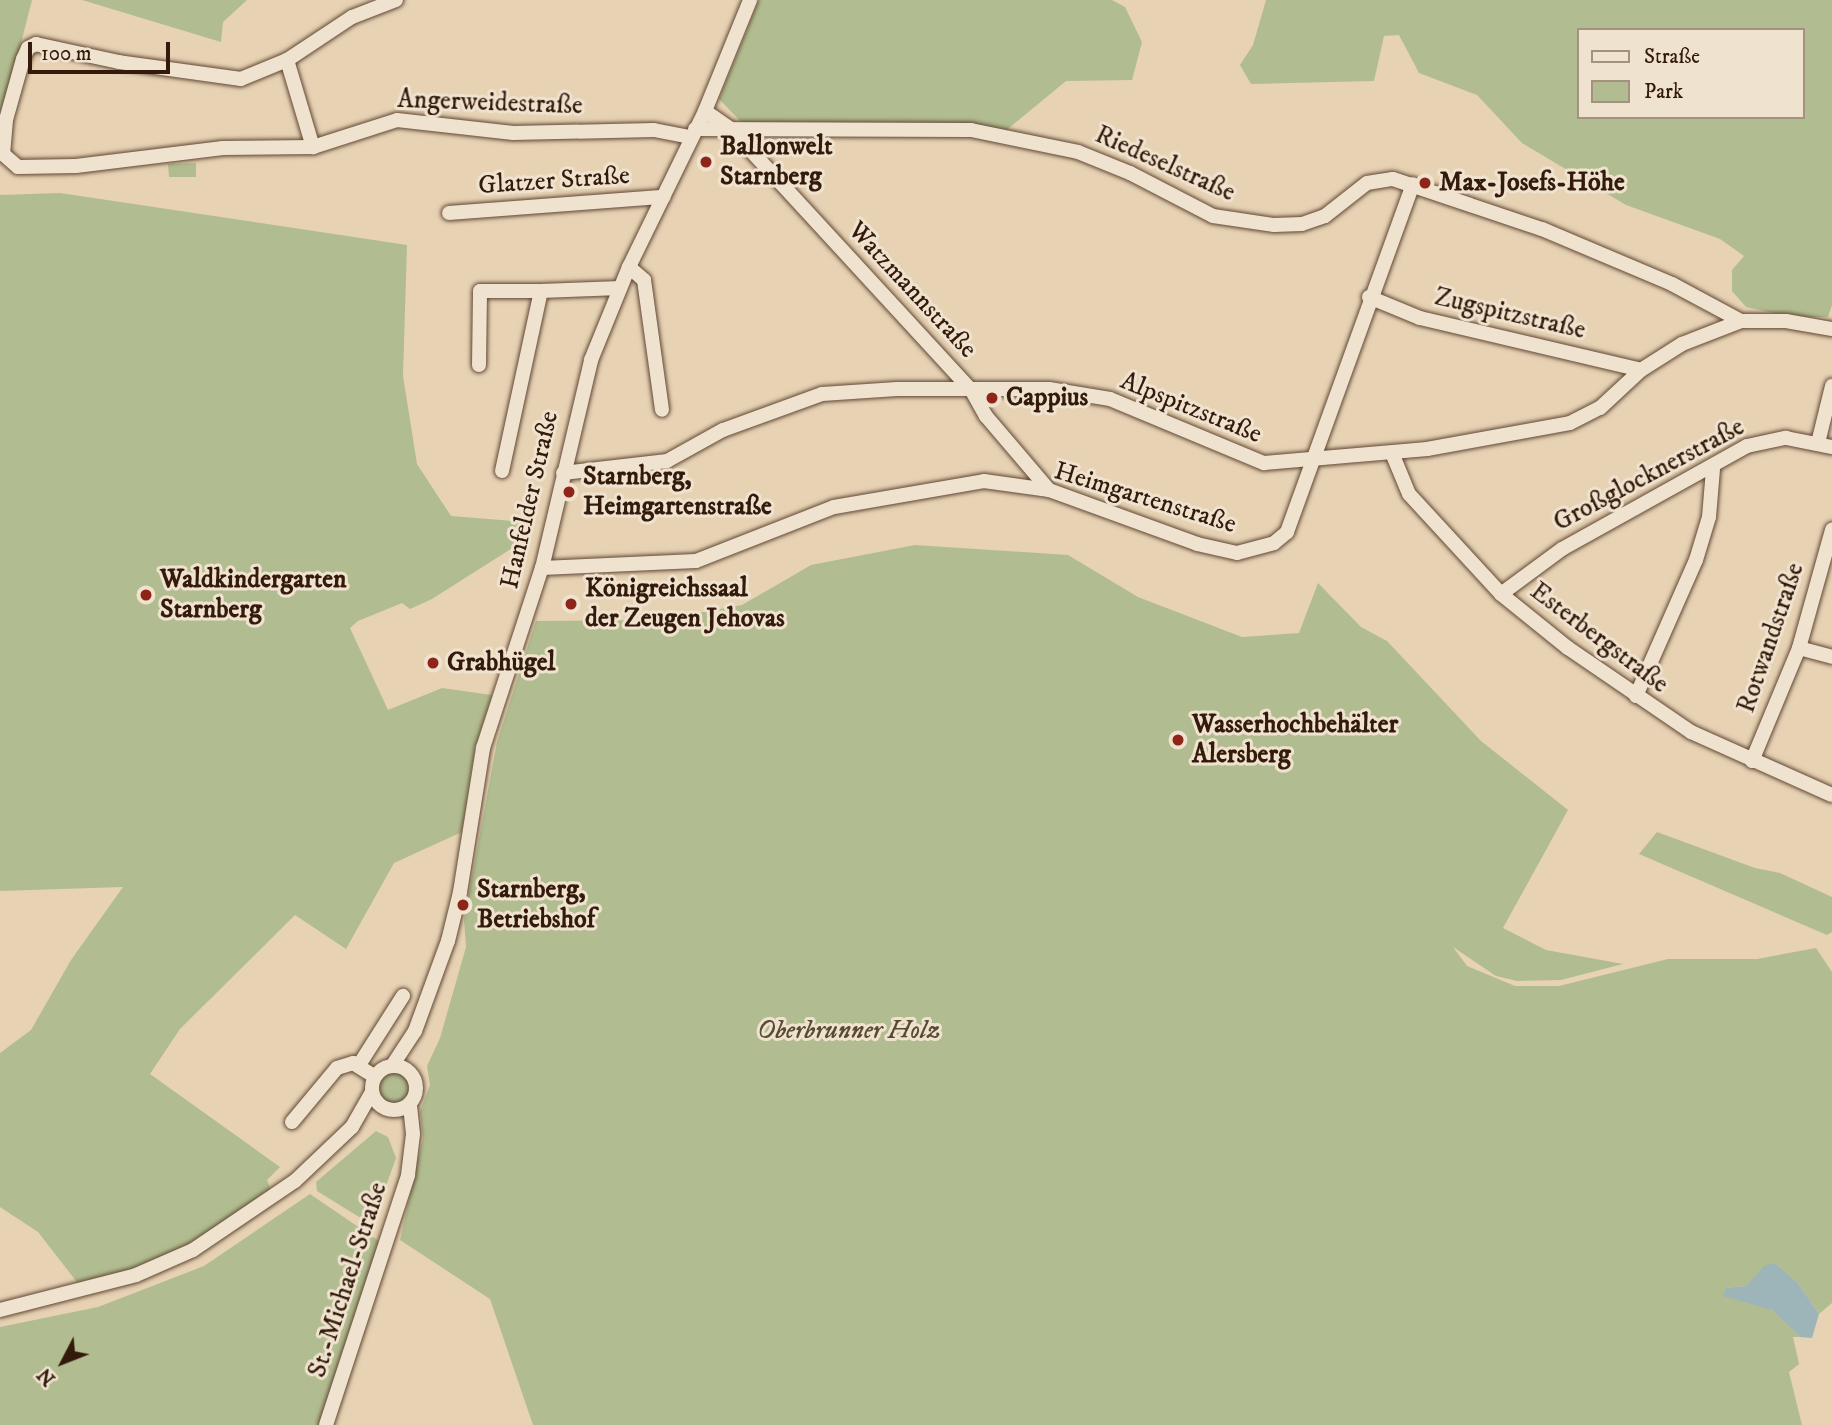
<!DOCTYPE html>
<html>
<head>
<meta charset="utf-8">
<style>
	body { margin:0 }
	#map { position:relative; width:1832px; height:1425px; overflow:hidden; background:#e7d2b4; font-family:"IM FELL DW Pica",serif }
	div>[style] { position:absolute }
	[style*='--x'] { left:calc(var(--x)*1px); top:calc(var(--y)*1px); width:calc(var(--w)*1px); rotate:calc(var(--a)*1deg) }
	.green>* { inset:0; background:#b1bd90 }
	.round { border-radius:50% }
	.water>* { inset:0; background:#9db4b9 }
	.roads { filter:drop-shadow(0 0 2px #604834) drop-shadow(0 0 2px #604834) }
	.minor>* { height:14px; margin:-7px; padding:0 7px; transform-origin:7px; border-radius:7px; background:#efe2ce }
	.minor>.ring { margin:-7px; padding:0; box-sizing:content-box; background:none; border:14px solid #efe2ce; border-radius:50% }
	.dots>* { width:19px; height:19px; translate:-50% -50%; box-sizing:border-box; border:4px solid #efe2ce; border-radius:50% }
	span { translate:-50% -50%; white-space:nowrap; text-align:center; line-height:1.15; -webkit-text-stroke:6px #efe2ce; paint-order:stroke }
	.street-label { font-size:26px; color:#331a0a }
	.poi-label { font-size:26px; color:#331a0a; font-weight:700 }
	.left { translate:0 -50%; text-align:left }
	.park-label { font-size:26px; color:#594b32; font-style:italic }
	.legend { position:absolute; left:1577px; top:28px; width:228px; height:91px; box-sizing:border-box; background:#efe2ce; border:2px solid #a49280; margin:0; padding:9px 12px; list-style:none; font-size:21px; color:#331a0a }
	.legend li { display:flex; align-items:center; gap:14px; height:35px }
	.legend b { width:35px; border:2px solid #a49280 }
	.north { position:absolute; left:28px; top:1327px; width:70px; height:70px; -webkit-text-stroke:5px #efe2ce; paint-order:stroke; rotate:228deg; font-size:19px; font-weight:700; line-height:28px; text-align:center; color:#331a0a }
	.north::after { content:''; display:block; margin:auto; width:24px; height:32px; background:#331a0a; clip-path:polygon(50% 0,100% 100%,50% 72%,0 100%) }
	.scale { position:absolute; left:28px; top:42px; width:142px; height:32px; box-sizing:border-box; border:4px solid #331a0a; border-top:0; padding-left:9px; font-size:21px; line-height:24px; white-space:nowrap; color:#331a0a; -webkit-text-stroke:5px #efe2ce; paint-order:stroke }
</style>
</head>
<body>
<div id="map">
	<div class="green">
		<i style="clip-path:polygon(0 0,32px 0,0 126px)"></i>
		<i style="clip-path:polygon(82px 0,247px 0,223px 22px,221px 42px)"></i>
		<i style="clip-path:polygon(759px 0,1112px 0,1125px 7px,1142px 42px,1132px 80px,1066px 81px,1009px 128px,1005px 138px,748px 129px,719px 99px)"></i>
		<i style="clip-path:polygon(evenodd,1266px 0,1832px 0,1832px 305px,1828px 317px,1791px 317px,1746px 307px,1732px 291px,1732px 270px,1744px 256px,1720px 239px,1626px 205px,1522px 143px,1477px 95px,1419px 73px,1399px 35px,1384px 36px,1374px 81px,1251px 84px,1240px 65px,1253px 45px,1266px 0,1578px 30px,1802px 30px,1802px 117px,1578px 117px,1578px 30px)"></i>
		<i style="clip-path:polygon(196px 163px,196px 177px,169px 177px,168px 164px)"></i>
		<i style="clip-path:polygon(60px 193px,407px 245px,403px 376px,417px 464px,451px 516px,524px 522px,514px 547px,432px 599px,410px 609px,402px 603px,358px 621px,350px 628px,388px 710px,442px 688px,492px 695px,475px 748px,462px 832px,394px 863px,346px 949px,295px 915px,180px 1029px,150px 1074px,280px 1167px,267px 1180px,272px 1193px,213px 1233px,157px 1261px,80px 1286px,38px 1232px,0 1207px,0 1053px,31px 1030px,71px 960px,123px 887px,0 891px,0 195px)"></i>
		<i style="clip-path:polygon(915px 545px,1068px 555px,1138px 597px,1242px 637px,1299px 633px,1318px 583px,1361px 627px,1387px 641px,1481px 741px,1568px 810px,1503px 928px,1546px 950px,1623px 964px,1561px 980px,1517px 981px,1496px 976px,1453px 947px,1467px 966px,1515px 986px,1559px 986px,1668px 959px,1757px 959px,1816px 948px,1832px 972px,1832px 1303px,1819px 1314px,1798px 1283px,1775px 1263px,1764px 1267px,1746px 1286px,1726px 1288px,1772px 1310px,1800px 1337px,1793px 1337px,1799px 1364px,1789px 1372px,1802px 1425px,533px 1425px,490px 1299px,400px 1240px,423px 1138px,420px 1111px,430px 1085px,427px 1066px,440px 1038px,466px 947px,464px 920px,497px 742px,536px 621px,660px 620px,742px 605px,811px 565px)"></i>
		<i style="clip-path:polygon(1657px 832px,1755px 868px,1780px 873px,1832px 897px,1832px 932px,1827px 935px,1639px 854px)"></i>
		<i class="round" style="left:377px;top:1071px;width:34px;height:34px"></i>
		<i style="clip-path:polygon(376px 1131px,388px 1137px,396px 1158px,372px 1225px,317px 1191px,316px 1182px)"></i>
		<i style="clip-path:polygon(310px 1194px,379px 1241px,319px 1425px,0 1425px,0 1327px,98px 1307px,204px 1266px)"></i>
	</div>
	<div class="water">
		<i style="clip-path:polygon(1775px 1263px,1798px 1283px,1819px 1314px,1812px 1338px,1800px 1337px,1772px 1310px,1723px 1296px,1726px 1288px,1746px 1286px,1764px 1266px)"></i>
	</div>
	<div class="roads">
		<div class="minor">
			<i style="--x:396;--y:0;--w:47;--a:158.9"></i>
			<i style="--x:352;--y:17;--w:78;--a:146.5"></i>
			<i style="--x:287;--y:60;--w:50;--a:157.6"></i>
			<i style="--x:241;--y:79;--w:123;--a:-172.1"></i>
			<i style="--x:119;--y:62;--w:85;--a:-167.8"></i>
			<i style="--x:36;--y:44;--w:9;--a:153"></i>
			<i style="--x:28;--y:48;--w:12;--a:114"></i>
			<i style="--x:23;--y:59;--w:63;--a:105.6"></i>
			<i style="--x:6;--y:120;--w:34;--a:95"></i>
			<i style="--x:3;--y:154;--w:20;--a:41"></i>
			<i style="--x:18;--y:167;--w:58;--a:-1"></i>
			<i style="--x:76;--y:166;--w:148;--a:-7"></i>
			<i style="--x:223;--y:148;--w:90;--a:-0.6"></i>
			<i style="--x:313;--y:147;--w:88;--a:-17.8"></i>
			<i style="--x:397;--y:120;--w:117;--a:6.4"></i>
			<i style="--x:513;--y:133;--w:141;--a:-1.2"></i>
			<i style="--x:654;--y:130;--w:38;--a:11"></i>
			<i style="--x:287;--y:60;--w:91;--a:73.4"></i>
			<i style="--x:705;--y:111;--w:32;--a:35"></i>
			<i style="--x:731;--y:129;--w:356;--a:47.4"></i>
			<i style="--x:972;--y:391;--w:29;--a:61"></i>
			<i style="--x:986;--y:416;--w:97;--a:49.6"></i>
			<i style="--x:695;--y:129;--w:276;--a:0.2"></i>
			<i style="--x:971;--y:130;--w:109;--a:11.6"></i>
			<i style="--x:1078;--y:152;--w:56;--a:22"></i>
			<i style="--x:1130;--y:173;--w:93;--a:27.4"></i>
			<i style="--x:1213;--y:216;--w:62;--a:8.4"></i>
			<i style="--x:1274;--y:225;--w:28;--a:-2"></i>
			<i style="--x:1302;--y:224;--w:24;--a:-19"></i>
			<i style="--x:1325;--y:216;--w:53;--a:-38.2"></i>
			<i style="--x:1367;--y:183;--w:26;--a:-9"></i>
			<i style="--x:1393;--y:179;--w:157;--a:18.6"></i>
			<i style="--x:1542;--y:229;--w:141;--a:22.9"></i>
			<i style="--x:1672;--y:284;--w:78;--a:28.2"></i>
			<i style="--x:1741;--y:321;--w:45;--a:0"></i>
			<i style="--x:1786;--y:321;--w:47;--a:9.9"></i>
			<i style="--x:449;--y:213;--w:215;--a:-4.3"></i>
			<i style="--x:629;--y:267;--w:20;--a:41"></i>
			<i style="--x:644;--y:280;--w:131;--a:82.1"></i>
			<i style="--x:1369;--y:297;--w:55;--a:22.4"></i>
			<i style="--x:1420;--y:318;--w:227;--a:13.2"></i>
			<i style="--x:479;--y:365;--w:74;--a:-89.2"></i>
			<i style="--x:480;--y:291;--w:61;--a:0"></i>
			<i style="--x:1818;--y:443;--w:59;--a:-76.2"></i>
			<i style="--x:1392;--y:453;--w:44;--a:67.5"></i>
			<i style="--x:1409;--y:494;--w:136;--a:47.4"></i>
			<i style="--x:1501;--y:594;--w:86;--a:38.9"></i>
			<i style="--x:1568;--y:648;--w:149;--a:34.3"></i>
			<i style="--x:1691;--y:732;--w:154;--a:24.1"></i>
			<i style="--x:502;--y:471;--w:184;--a:-77.8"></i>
			<i style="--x:541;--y:291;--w:79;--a:-2.2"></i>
			<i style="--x:563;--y:473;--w:105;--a:-6.6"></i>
			<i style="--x:667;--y:461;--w:64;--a:-29"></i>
			<i style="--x:723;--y:430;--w:105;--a:-20"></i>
			<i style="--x:822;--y:394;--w:75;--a:-3.8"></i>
			<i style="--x:897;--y:389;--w:152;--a:0"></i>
			<i style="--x:1049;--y:389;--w:62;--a:9.3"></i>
			<i style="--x:1110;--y:399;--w:167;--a:22.6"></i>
			<i style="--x:1264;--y:463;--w:164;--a:-4.9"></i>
			<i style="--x:1427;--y:449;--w:145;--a:-10.3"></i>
			<i style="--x:1570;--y:423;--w:34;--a:-27"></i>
			<i style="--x:1600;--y:408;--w:56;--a:-42.8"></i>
			<i style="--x:1641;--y:370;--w:49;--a:-32.4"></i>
			<i style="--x:1682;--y:344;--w:63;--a:-21.3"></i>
			<i style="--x:542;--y:568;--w:154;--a:-2.6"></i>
			<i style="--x:696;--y:561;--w:148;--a:-21.4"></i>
			<i style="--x:834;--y:507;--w:152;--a:-9.8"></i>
			<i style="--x:984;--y:481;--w:66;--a:7.9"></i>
			<i style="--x:1049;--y:490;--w:158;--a:20"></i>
			<i style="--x:1197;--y:544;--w:41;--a:12.7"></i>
			<i style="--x:1237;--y:553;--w:38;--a:-15"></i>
			<i style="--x:1274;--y:543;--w:17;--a:-40"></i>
			<i style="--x:1287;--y:532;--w:370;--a:-70.1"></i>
			<i style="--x:1501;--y:594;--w:76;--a:-36.4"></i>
			<i style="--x:1562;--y:549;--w:212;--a:-29.1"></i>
			<i style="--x:1747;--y:446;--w:40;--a:-12"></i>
			<i style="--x:1786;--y:438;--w:47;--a:11.1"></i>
			<i style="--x:1799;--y:648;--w:34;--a:15"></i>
			<i style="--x:1636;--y:696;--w:149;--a:-66.2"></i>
			<i style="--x:1696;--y:560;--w:45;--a:-73.2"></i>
			<i style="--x:1709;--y:517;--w:48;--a:-85.2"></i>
			<i style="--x:1752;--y:761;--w:122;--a:-67.4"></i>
			<i style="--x:1799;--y:648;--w:123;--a:-74.4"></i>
			<i style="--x:359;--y:1065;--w:82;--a:-57.5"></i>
			<i class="ring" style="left:372px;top:1066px;width:30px;height:30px"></i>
			<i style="--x:392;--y:1066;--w:42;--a:-56.7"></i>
			<i style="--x:415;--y:1031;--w:96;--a:-69.9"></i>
			<i style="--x:448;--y:941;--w:50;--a:-76.2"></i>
			<i style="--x:460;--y:892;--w:146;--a:-80.9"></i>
			<i style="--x:483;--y:748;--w:189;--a:-71.9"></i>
			<i style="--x:542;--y:568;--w:214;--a:-76.7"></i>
			<i style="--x:591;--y:360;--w:100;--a:-67.8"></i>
			<i style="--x:629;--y:267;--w:174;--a:-64"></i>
			<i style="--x:705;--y:111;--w:120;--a:-67.9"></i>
			<i style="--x:292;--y:1122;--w:70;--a:-50.2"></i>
			<i style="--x:337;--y:1068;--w:17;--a:-17"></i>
			<i style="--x:353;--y:1063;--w:26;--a:32"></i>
			<i style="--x:0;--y:1310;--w:140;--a:-14.4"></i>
			<i style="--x:136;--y:1275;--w:62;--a:-23.7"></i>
			<i style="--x:193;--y:1250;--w:123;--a:-34.1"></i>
			<i style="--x:295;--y:1181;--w:79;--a:-43.5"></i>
			<i style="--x:352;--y:1127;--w:40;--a:-60.3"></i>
			<i style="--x:326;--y:1425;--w:263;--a:-71.8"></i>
			<i style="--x:408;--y:1175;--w:41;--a:-83"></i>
			<i style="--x:413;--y:1134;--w:30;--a:-96"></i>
		</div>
	</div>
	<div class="dots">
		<i style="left:706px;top:162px;background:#8f2418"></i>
		<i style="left:1425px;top:183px;background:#8f2418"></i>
		<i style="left:992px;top:398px;background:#8f2418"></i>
		<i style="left:569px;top:492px;background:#8f2418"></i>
		<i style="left:146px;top:595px;background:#8f2418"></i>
		<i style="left:571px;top:604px;background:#8f2418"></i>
		<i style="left:433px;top:663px;background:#8f2418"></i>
		<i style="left:1178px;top:740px;background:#8f2418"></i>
		<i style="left:463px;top:905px;background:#8f2418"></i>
	</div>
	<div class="street-label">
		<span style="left:490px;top:103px;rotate:2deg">Angerweidestraße</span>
		<span style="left:1165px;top:164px;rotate:24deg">Riedeselstraße</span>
		<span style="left:554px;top:181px;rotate:-4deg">Glatzer Straße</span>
		<span style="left:912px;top:290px;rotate:47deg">Watzmannstraße</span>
		<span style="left:1510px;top:314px;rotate:13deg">Zugspitzstraße</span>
		<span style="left:1191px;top:408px;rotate:22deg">Alpspitzstraße</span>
		<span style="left:1649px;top:475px;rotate:-28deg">Großglocknerstraße</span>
		<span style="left:1145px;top:498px;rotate:17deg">Heimgartenstraße</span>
		<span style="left:530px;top:500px;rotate:-77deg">Hanfelder Straße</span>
		<span style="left:1599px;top:638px;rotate:37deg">Esterbergstraße</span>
		<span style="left:1771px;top:638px;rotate:-71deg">Rotwandstraße</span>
		<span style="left:348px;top:1280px;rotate:-72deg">St.-Michael-Straße</span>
	</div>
	<div class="poi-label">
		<span class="left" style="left:720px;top:162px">Ballonwelt<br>Starnberg</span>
		<span class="left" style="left:1439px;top:183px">Max-Josefs-Höhe</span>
		<span class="left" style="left:1006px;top:398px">Cappius</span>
		<span class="left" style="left:583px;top:492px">Starnberg,<br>Heimgartenstraße</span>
		<span class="left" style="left:160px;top:595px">Waldkindergarten<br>Starnberg</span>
		<span class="left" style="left:585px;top:604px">Königreichssaal<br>der Zeugen Jehovas</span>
		<span class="left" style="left:447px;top:663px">Grabhügel</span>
		<span class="left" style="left:1192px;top:740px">Wasserhochbehälter<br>Alersberg</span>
		<span class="left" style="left:477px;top:905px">Starnberg,<br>Betriebshof</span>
	</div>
	<div class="park-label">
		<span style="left:849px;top:1031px">Oberbrunner Holz</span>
	</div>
	<ul class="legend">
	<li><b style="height:9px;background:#efe2ce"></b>Straße</li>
	<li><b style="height:19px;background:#b1bd90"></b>Park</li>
	</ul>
	<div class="north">N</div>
	<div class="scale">100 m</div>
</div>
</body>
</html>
